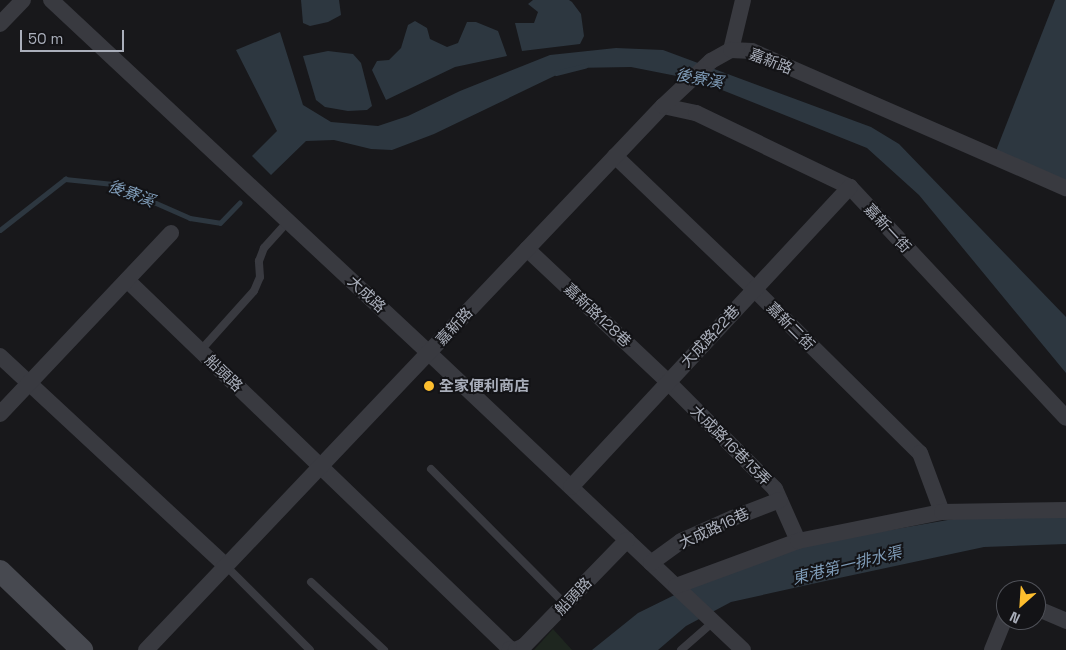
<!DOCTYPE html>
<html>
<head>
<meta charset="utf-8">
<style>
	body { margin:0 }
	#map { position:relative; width:1066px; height:650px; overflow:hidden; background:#18181b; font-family:"Space Grotesk","Noto Sans TC",sans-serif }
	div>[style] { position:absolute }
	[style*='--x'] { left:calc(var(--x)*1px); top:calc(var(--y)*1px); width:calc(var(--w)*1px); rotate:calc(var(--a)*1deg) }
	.green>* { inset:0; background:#1e261f }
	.water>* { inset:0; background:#2d3740 }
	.stream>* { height:4.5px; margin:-2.25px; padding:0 2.25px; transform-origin:2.25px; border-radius:2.25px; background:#2d3740 }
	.lane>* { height:8px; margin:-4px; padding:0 4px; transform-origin:4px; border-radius:4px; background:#393a40 }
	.street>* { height:16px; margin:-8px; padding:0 8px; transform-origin:8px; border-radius:8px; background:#393a40 }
	.secondary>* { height:22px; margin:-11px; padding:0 11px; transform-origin:11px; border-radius:11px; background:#474950 }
	.dots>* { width:14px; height:14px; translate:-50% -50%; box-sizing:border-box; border:2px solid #131316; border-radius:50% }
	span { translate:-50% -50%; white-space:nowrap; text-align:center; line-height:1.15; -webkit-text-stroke:4px #131316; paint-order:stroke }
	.street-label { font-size:15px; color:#aaafbb }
	.poi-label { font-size:15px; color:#aaafbb; font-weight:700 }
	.left { translate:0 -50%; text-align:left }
	.water-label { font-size:16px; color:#7f9cb8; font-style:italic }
	.north { position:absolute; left:996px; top:580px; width:50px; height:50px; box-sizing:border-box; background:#131316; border:1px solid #4f5158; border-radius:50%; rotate:206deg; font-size:14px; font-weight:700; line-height:20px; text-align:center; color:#aaafbb }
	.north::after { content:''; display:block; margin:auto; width:18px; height:22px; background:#fdbe2e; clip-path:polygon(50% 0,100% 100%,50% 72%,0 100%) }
	.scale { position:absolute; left:20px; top:30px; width:104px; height:22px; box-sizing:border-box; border:2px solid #aaafbb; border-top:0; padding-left:6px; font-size:15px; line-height:18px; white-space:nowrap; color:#aaafbb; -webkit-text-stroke:4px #131316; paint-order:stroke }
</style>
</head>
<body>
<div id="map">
	<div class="green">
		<i style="clip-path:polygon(553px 629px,572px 650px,534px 650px)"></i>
	</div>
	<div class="water">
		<i style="clip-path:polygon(301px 0,339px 0,341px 15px,328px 22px,310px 26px,303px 23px)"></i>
		<i style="clip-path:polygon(533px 0,569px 0,572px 2px,581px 14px,584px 36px,580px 44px,522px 51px,515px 23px,534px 23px,538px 12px,528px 4px)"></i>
		<i style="clip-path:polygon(1055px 0,1066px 0,1066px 188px,994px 156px)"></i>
		<i style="clip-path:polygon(415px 21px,427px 28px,430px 39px,447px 47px,458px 43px,467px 22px,476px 22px,498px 31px,507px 56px,455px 67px,386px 100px,372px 70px,377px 61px,389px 60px,401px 48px,408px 25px)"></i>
		<i style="clip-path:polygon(280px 32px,303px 105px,331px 122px,378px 126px,408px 116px,460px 91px,550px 55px,616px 48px,663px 50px,871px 127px,899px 144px,1066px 317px,1066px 373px,919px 195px,867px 148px,697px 80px,631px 67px,571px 68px,434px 134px,392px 150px,371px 149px,334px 140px,306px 141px,271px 175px,252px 156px,277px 131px,236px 50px)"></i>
		<i style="clip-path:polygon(328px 51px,353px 54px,361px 63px,372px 106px,367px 110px,348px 111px,325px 107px,316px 100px,303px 56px)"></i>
		<i style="clip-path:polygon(988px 513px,1066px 513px,1066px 544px,984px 547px,839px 578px,731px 602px,686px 626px,658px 650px,592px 650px,638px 613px,701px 582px,804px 545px)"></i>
	</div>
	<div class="stream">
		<i style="--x:556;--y:73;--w:30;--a:-14"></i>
		<i style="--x:0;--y:230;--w:83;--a:-38.1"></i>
		<i style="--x:65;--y:179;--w:48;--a:5.9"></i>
		<i style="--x:113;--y:184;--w:84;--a:23.8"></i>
		<i style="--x:190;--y:218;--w:30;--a:9"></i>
		<i style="--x:220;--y:223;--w:28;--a:-46"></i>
	</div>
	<div class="lane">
		<i style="--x:201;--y:350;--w:79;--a:-48.1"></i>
		<i style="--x:254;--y:291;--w:15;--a:-67"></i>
		<i style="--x:260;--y:277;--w:16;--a:-94"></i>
		<i style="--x:259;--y:261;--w:14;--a:-69"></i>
		<i style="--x:264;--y:248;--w:36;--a:-48"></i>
		<i style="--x:431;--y:469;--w:190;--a:45.2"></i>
		<i style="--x:225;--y:565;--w:120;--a:45"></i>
		<i style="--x:311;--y:582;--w:100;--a:43"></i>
		<i style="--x:681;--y:650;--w:43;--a:-41.2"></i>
	</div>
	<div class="street">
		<i style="--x:51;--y:0;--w:517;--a:43.04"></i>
		<i style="--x:429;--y:353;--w:432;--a:43.4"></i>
		<i style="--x:0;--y:24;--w:33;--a:-46"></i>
		<i style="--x:731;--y:50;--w:51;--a:-76.5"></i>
		<i style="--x:663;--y:106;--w:34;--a:12"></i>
		<i style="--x:696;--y:113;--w:171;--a:25.7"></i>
		<i style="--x:850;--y:187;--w:316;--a:46.9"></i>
		<i style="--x:615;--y:156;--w:192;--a:43.7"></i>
		<i style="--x:754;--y:289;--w:233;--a:44.7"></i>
		<i style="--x:920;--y:453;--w:63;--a:69.6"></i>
		<i style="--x:527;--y:249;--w:194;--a:43.3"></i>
		<i style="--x:668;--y:382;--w:151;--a:45"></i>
		<i style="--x:775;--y:489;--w:57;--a:66.1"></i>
		<i style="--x:127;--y:280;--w:532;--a:43.93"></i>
		<i style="--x:510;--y:649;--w:6;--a:9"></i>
		<i style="--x:0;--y:356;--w:307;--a:42.9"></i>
		<i style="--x:0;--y:414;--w:249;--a:-46.6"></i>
		<i style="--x:571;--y:487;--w:410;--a:-47.1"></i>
		<i style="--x:651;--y:563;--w:37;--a:-36"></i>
		<i style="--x:681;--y:541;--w:57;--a:-23.9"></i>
		<i style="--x:733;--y:518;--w:50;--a:-21"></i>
		<i style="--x:676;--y:586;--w:130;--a:-20.2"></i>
		<i style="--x:798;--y:541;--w:147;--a:-11.4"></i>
		<i style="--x:942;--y:512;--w:124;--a:-0.9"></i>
		<i style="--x:1036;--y:608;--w:33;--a:23"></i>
		<i style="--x:146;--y:650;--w:750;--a:-46.46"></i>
		<i style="--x:663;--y:106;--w:66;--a:-43.2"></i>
		<i style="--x:711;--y:61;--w:23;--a:-29"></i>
		<i style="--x:731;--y:50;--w:21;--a:3"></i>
		<i style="--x:752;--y:51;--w:343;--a:23.6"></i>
		<i style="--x:516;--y:650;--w:9;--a:-27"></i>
		<i style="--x:524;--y:646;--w:148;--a:-45.8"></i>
		<i style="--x:992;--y:650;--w:37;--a:-68"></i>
	</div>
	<div class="secondary">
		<i style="--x:0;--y:571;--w:114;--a:43.9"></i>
	</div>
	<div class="dots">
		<i style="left:429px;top:386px;background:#fdbe2e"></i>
	</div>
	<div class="street-label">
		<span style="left:771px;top:61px;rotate:21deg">嘉新路</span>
		<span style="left:888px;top:228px;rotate:47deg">嘉新一街</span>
		<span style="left:367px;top:294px;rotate:43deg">大成路</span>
		<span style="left:598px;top:315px;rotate:43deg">嘉新路128巷</span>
		<span style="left:454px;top:326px;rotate:-47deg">嘉新路</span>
		<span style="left:791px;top:326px;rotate:45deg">嘉新二街</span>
		<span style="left:710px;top:336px;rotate:-47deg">大成路22巷</span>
		<span style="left:224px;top:373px;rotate:44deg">船頭路</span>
		<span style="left:731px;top:445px;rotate:45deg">大成路16巷13弄</span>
		<span style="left:714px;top:528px;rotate:-25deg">大成路16巷</span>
		<span style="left:573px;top:596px;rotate:-46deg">船頭路</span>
	</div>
	<div class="poi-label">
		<span class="left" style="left:439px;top:386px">全家便利商店</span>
	</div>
	<div class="water-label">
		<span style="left:699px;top:79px;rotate:11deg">後寮溪</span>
		<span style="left:131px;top:194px;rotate:21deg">後寮溪</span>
		<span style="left:847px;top:566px;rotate:-14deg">東港第一排水渠</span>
	</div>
	<div class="north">N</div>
	<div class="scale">50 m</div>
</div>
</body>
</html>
